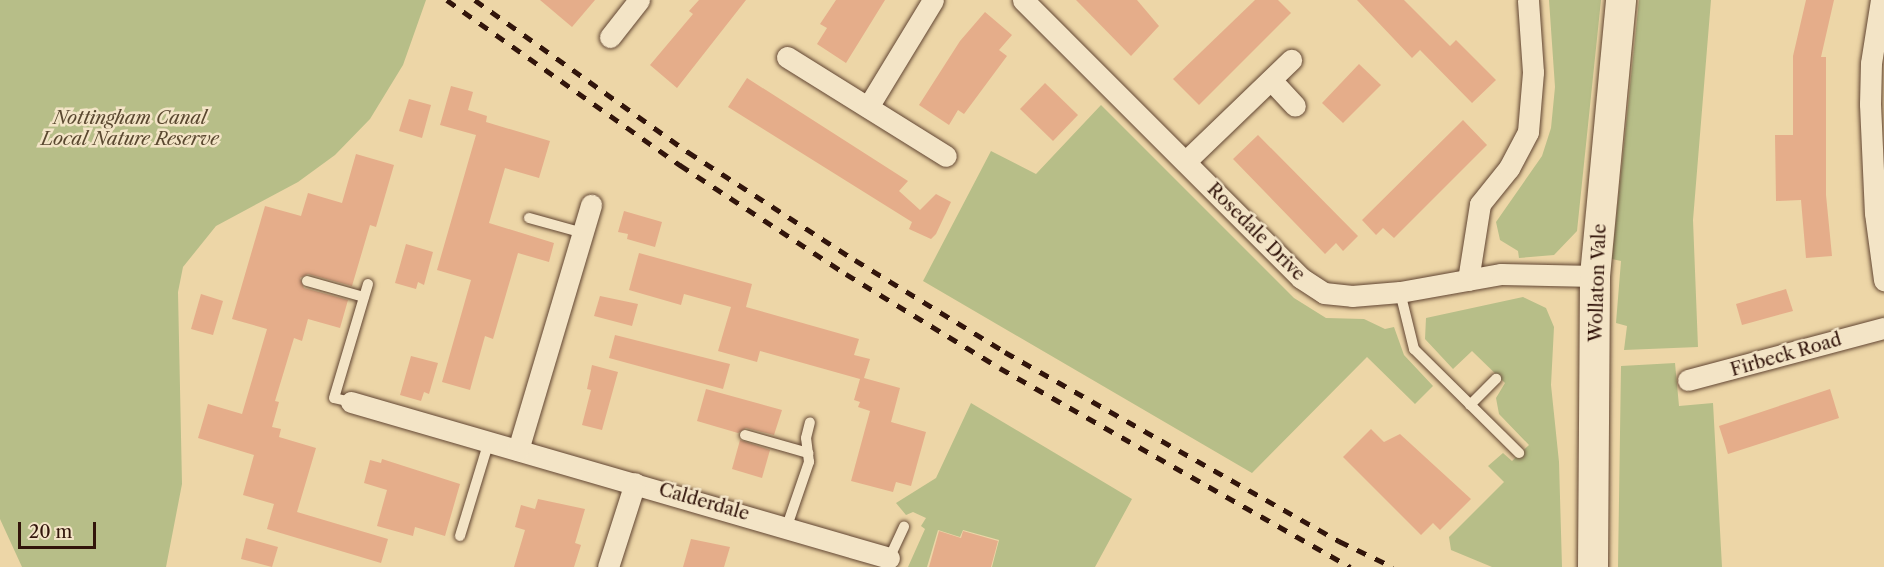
<!DOCTYPE html>
<html>
<head>
<meta charset="utf-8">
<style>
	body { margin:0 }
	#map { position:relative; width:1884px; height:567px; overflow:hidden; background:#edd6a7; font-family:"Libre Caslon Text",serif }
	div>[style] { position:absolute }
	[style*='--x'] { left:calc(var(--x)*1px); top:calc(var(--y)*1px); width:calc(var(--w)*1px); rotate:calc(var(--a)*1deg) }
	.green>* { inset:0; background:#b7be88 }
	.building>* { inset:0; background:#e5ad8a }
	.roads { filter:drop-shadow(0 0 2px #614532) drop-shadow(0 0 2px #614532) }
	.lane>* { height:10px; margin:-5px; padding:0 5px; transform-origin:5px; border-radius:5px; background:#f3e4c6 }
	.street>* { height:21px; margin:-10.5px; padding:0 10.5px; transform-origin:10.5px; border-radius:10.5px; background:#f3e4c6 }
	.secondary>* { height:30px; margin:-15px; padding:0 15px; transform-origin:15px; border-radius:15px; background:#f3e4c6 }
	.rail>* { height:4.5px; margin-top:-2.25px; transform-origin:0; background:repeating-linear-gradient(90deg,#32150b 0 10px,transparent 0 20px) }
	span { translate:-50% -50%; white-space:nowrap; text-align:center; line-height:1.15; -webkit-text-stroke:5px #f3e4c6; paint-order:stroke }
	.park-label { font-size:18px; color:#5a4830; font-style:italic }
	.street-label { font-size:18px; color:#32150b }
	.scale { position:absolute; left:18px; top:522px; width:78px; height:27px; box-sizing:border-box; border:3px solid #32150b; border-top:0; padding-left:8px; font-size:18px; line-height:21px; white-space:nowrap; color:#32150b; -webkit-text-stroke:4px #f3e4c6; paint-order:stroke }
</style>
</head>
<body>
<div id="map">
	<div class="green">
		<i style="clip-path:polygon(0 0,426px 0,403px 65px,370px 119px,335px 155px,298px 182px,216px 226px,183px 267px,178px 292px,182px 484px,166px 567px,22px 567px,0 519px)"></i>
		<i style="clip-path:polygon(1549px 0,1601px 0,1577px 231px,1554px 255px,1519px 258px,1518px 251px,1500px 240px,1496px 222px,1542px 156px,1551px 128px,1555px 87px)"></i>
		<i style="clip-path:polygon(1639px 0,1711px 0,1693px 220px,1698px 347px,1624px 350px,1627px 326px,1616px 323px,1621px 261px,1612px 259px)"></i>
		<i style="clip-path:polygon(1101px 105px,1294px 298px,1326px 318px,1364px 319px,1385px 329px,1394px 327px,1404px 355px,1433px 386px,1415px 404px,1367px 357px,1252px 473px,923px 281px,991px 151px,1036px 174px)"></i>
		<i style="clip-path:polygon(1523px 297px,1546px 308px,1554px 327px,1551px 385px,1559px 462px,1562px 567px,1492px 567px,1451px 550px,1449px 537px,1504px 482px,1488px 466px,1503px 453px,1512px 461px,1529px 445px,1499px 414px,1496px 398px,1505px 383px,1472px 351px,1453px 369px,1425px 339px,1426px 318px)"></i>
		<i style="clip-path:polygon(1675px 363px,1679px 406px,1713px 403px,1722px 567px,1618px 567px,1621px 366px)"></i>
		<i style="clip-path:polygon(971px 403px,1132px 499px,1095px 567px,992px 567px,999px 540px,963px 530px,960px 537px,938px 530px,927px 567px,908px 567px,925px 529px,921px 526px,926px 518px,913px 512px,906px 515px,896px 503px,936px 478px)"></i>
	</div>
	<div class="building">
		<i style="clip-path:polygon(540px 0,595px 0,572px 27px)"></i>
		<i style="clip-path:polygon(699px 0,746px 0,677px 88px,650px 65px,693px 14px,689px 11px)"></i>
		<i style="clip-path:polygon(836px 0,885px 0,846px 63px,817px 44px,827px 28px,820px 24px)"></i>
		<i style="clip-path:polygon(1076px 0,1137px 0,1159px 26px,1131px 56px)"></i>
		<i style="clip-path:polygon(1255px 0,1278px 0,1291px 13px,1199px 105px,1173px 79px)"></i>
		<i style="clip-path:polygon(1357px 0,1404px 0,1450px 46px,1456px 40px,1496px 80px,1472px 103px,1420px 50px,1412px 58px)"></i>
		<i style="clip-path:polygon(1806px 0,1834px 0,1821px 57px,1826px 57px,1826px 195px,1832px 256px,1806px 258px,1801px 200px,1776px 201px,1775px 135px,1793px 135px,1793px 56px)"></i>
		<i style="clip-path:polygon(985px 12px,1012px 35px,999px 50px,1007px 56px,964px 114px,958px 110px,949px 125px,919px 105px,960px 41px)"></i>
		<i style="clip-path:polygon(1359px 64px,1381px 85px,1343px 123px,1322px 103px)"></i>
		<i style="clip-path:polygon(747px 78px,908px 181px,899px 191px,920px 210px,936px 194px,951px 202px,936px 234px,931px 239px,909px 229px,912px 222px,728px 107px)"></i>
		<i style="clip-path:polygon(1045px 83px,1078px 115px,1053px 141px,1020px 109px)"></i>
		<i style="clip-path:polygon(451px 86px,473px 92px,468px 110px,487px 116px,486px 122px,550px 141px,539px 178px,505px 168px,489px 223px,554px 243px,549px 262px,518px 253px,493px 339px,485px 336px,470px 390px,442px 382px,471px 280px,437px 270px,476px 135px,440px 125px)"></i>
		<i style="clip-path:polygon(409px 99px,431px 105px,422px 138px,399px 131px)"></i>
		<i style="clip-path:polygon(1463px 120px,1487px 145px,1394px 238px,1383px 228px,1376px 235px,1362px 220px)"></i>
		<i style="clip-path:polygon(1258px 135px,1358px 236px,1343px 251px,1336px 243px,1325px 254px,1233px 159px)"></i>
		<i style="clip-path:polygon(356px 154px,394px 165px,376px 227px,370px 225px,352px 286px,308px 274px,300px 278px,304px 288px,348px 300px,340px 328px,308px 319px,302px 341px,294px 338px,275px 401px,279px 402px,272px 427px,281px 429px,279px 437px,316px 448px,297px 512px,388px 539px,381px 563px,267px 529px,274px 504px,243px 495px,254px 455px,198px 438px,208px 404px,242px 414px,267px 329px,232px 319px,265px 206px,301px 216px,308px 193px,342px 203px)"></i>
		<i style="clip-path:polygon(624px 211px,662px 222px,655px 247px,627px 239px,628px 234px,618px 232px)"></i>
		<i style="clip-path:polygon(406px 244px,433px 252px,424px 285px,418px 282px,416px 289px,395px 283px)"></i>
		<i style="clip-path:polygon(639px 253px,752px 284px,746px 307px,859px 339px,854px 355px,870px 359px,864px 378px,900px 388px,891px 422px,926px 432px,911px 486px,896px 482px,893px 492px,851px 481px,870px 411px,858px 407px,860px 402px,854px 400px,860px 379px,760px 351px,757px 362px,718px 351px,731px 307px,684px 294px,681px 305px,629px 290px)"></i>
		<i style="clip-path:polygon(1786px 289px,1793px 311px,1742px 325px,1736px 304px)"></i>
		<i style="clip-path:polygon(201px 294px,223px 301px,213px 335px,191px 329px)"></i>
		<i style="clip-path:polygon(600px 296px,638px 304px,632px 326px,594px 316px)"></i>
		<i style="clip-path:polygon(615px 335px,730px 364px,723px 389px,609px 358px)"></i>
		<i style="clip-path:polygon(411px 356px,438px 363px,429px 394px,424px 392px,421px 401px,400px 395px)"></i>
		<i style="clip-path:polygon(592px 365px,618px 372px,602px 430px,582px 425px,591px 390px,587px 389px)"></i>
		<i style="clip-path:polygon(706px 389px,782px 410px,774px 435px,746px 428px,738px 433px,697px 421px)"></i>
		<i style="clip-path:polygon(1830px 389px,1839px 418px,1728px 454px,1719px 426px)"></i>
		<i style="clip-path:polygon(1371px 429px,1384px 442px,1400px 434px,1471px 499px,1440px 530px,1433px 523px,1421px 535px,1343px 457px)"></i>
		<i style="clip-path:polygon(740px 440px,770px 450px,762px 478px,732px 469px)"></i>
		<i style="clip-path:polygon(382px 459px,460px 484px,445px 536px,415px 527px,413px 536px,377px 526px,387px 490px,364px 483px,370px 460px,381px 463px)"></i>
		<i style="clip-path:polygon(538px 499px,585px 509px,575px 543px,581px 545px,574px 567px,514px 567px,525px 530px,515px 527px,521px 505px,535px 509px)"></i>
		<i style="clip-path:polygon(939px 531px,961px 538px,963px 531px,998px 541px,991px 567px,929px 567px)"></i>
		<i style="clip-path:polygon(246px 538px,278px 547px,272px 567px,241px 559px)"></i>
		<i style="clip-path:polygon(691px 539px,730px 547px,724px 567px,683px 567px)"></i>
	</div>
	<div class="roads">
		<div class="lane">
			<i style="--x:529;--y:218;--w:56;--a:15.5"></i>
			<i style="--x:307;--y:281;--w:59;--a:15.7"></i>
			<i style="--x:1400;--y:292;--w:59;--a:76.2"></i>
			<i style="--x:1414;--y:349;--w:148;--a:44.7"></i>
			<i style="--x:351;--y:402;--w:17;--a:-167"></i>
			<i style="--x:334;--y:398;--w:119;--a:-73.4"></i>
			<i style="--x:1470;--y:405;--w:37;--a:-45"></i>
			<i style="--x:745;--y:435;--w:66;--a:15.9"></i>
			<i style="--x:787;--y:526;--w:68;--a:-71"></i>
			<i style="--x:809;--y:462;--w:24;--a:-97"></i>
			<i style="--x:806;--y:438;--w:16;--a:-76"></i>
			<i style="--x:460;--y:536;--w:99;--a:-73"></i>
			<i style="--x:888;--y:561;--w:38;--a:-65"></i>
		</div>
		<div class="street">
			<i style="--x:1023;--y:0;--w:393;--a:45"></i>
			<i style="--x:1301;--y:278;--w:27;--a:33"></i>
			<i style="--x:1324;--y:293;--w:28;--a:6"></i>
			<i style="--x:1352;--y:296;--w:48;--a:-4.8"></i>
			<i style="--x:1400;--y:292;--w:103;--a:-10.1"></i>
			<i style="--x:1501;--y:274;--w:94;--a:1.2"></i>
			<i style="--x:1881;--y:0;--w:64;--a:99"></i>
			<i style="--x:1871;--y:63;--w:41;--a:91.4"></i>
			<i style="--x:1870;--y:104;--w:109;--a:87.4"></i>
			<i style="--x:1875;--y:213;--w:68;--a:82.3"></i>
			<i style="--x:610;--y:37;--w:47;--a:-51.9"></i>
			<i style="--x:787;--y:57;--w:187;--a:31.9"></i>
			<i style="--x:1271;--y:80;--w:35;--a:47"></i>
			<i style="--x:868;--y:107;--w:125;--a:-58.7"></i>
			<i style="--x:1186;--y:161;--w:146;--a:-43.9"></i>
			<i style="--x:1468;--y:280;--w:77;--a:-81"></i>
			<i style="--x:1480;--y:204;--w:46;--a:-51.1"></i>
			<i style="--x:1509;--y:168;--w:41;--a:-62.2"></i>
			<i style="--x:1528;--y:132;--w:60;--a:-85.2"></i>
			<i style="--x:1533;--y:72;--w:72;--a:-94"></i>
			<i style="--x:1688;--y:380;--w:203;--a:-14.9"></i>
			<i style="--x:351;--y:402;--w:560;--a:16.17"></i>
			<i style="--x:518;--y:450;--w:256;--a:-73.4"></i>
			<i style="--x:608;--y:567;--w:88;--a:-72.2"></i>
		</div>
		<div class="secondary">
			<i style="--x:1593;--y:567;--w:291;--a:-89.6"></i>
			<i style="--x:1595;--y:276;--w:277;--a:-84.6"></i>
		</div>
	</div>
	<div class="rail">
		<i style="--x:447;--y:0;--w:286;--a:35.3"></i>
		<i style="--x:680;--y:165;--w:199;--a:33.3"></i>
		<i style="--x:846;--y:274;--w:180;--a:31.4"></i>
		<i style="--x:1000;--y:368;--w:403;--a:29.6"></i>
		<i style="--x:475;--y:0;--w:262;--a:35.5"></i>
		<i style="--x:688;--y:152;--w:199;--a:32.9"></i>
		<i style="--x:855;--y:260;--w:176;--a:31.5"></i>
		<i style="--x:1005;--y:352;--w:384;--a:29.5"></i>
		<i style="--x:1339;--y:541;--w:60;--a:25.7"></i>
	</div>
	<div class="park-label">
		<span style="left:130px;top:129px">Nottingham Canal<br>Local Nature Reserve</span>
	</div>
	<div class="street-label">
		<span style="left:1256px;top:232px;rotate:45deg">Rosedale Drive</span>
		<span style="left:1598px;top:283px;rotate:-88deg">Wollaton Vale</span>
		<span style="left:1786px;top:355px;rotate:-16deg">Firbeck Road</span>
		<span style="left:704px;top:502px;rotate:16deg">Calderdale</span>
	</div>
	<div class="scale">20 m</div>
</div>
</body>
</html>
